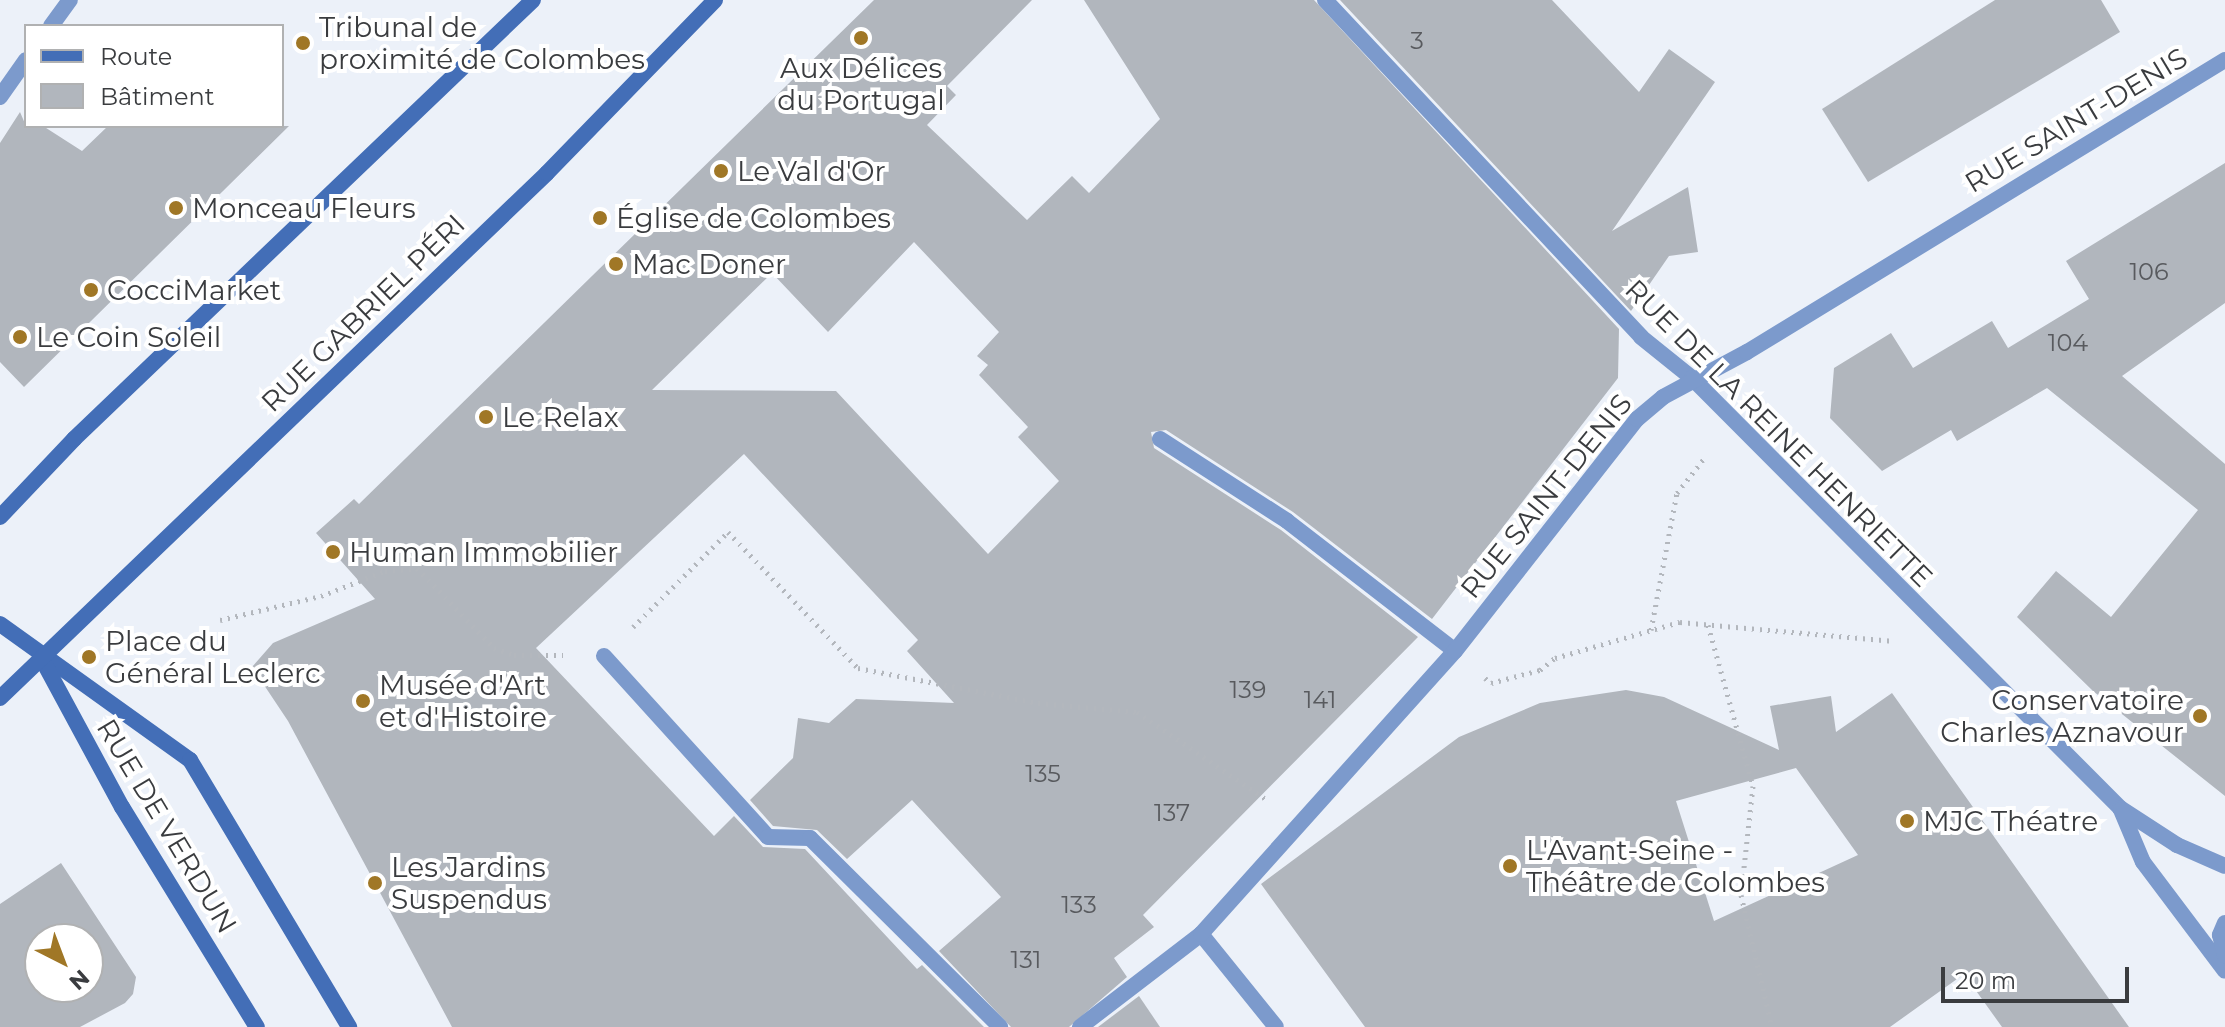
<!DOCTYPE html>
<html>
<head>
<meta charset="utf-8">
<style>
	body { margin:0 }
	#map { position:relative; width:2225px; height:1027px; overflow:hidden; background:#ecf1f9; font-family:Montserrat,sans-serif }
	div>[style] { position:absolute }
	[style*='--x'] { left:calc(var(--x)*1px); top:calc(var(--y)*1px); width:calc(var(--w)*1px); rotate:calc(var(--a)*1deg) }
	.building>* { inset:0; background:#b1b6bd }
	.path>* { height:5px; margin-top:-2.5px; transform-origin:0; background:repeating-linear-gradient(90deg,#b3b7bd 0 2px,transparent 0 8px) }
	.lane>* { height:16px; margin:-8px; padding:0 8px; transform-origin:8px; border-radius:8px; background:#7c9acc }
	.street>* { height:16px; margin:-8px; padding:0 8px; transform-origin:8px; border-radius:8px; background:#7c9acc }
	.secondary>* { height:16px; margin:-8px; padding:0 8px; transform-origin:8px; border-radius:8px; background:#436eb7 }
	.dots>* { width:22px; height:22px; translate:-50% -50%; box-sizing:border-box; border:4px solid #fff; border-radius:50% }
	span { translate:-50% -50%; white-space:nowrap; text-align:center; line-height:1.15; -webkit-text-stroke:8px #fff; paint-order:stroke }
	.number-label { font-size:24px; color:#585a5e }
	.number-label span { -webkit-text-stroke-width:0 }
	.poi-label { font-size:28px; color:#3a3c3f }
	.left { translate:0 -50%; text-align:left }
	.right { translate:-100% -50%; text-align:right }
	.street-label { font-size:28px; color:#3a3c3f }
	.legend { position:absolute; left:24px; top:24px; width:260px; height:104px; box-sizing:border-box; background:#fff; border:2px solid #b0b1b2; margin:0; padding:10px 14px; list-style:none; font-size:24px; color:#3a3c3f }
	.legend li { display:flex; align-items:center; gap:16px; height:40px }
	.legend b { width:40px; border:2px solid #b0b1b2 }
	.north { position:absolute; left:24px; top:923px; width:80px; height:80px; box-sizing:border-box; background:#fff; border:2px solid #b0b1b2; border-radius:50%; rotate:138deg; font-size:22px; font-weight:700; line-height:32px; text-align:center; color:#3a3c3f }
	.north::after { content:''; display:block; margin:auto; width:28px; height:36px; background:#a07726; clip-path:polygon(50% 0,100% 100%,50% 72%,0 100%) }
	.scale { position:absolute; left:1941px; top:967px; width:188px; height:36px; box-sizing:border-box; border:4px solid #3a3c3f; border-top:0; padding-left:10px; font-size:24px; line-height:28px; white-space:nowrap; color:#3a3c3f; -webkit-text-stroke:6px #fff; paint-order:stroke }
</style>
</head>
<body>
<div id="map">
	<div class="building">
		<i style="clip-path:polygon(evenodd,874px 0,1032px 0,947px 86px,956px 95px,927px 125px,1027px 220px,1072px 176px,1089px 193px,1160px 119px,1084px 0,1314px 0,1619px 329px,1618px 378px,1432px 619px,1293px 512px,1166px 430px,1151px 432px,1154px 448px,1281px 530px,1418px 637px,1143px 915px,1154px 927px,1114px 958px,1127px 977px,1069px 1027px,1011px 1027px,939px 951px,1001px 897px,912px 800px,847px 859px,817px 830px,773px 826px,750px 800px,793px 758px,798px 718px,829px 723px,856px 699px,954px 703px,907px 651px,918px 640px,744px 454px,536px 648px,714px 836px,734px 816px,763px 847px,805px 849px,917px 969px,922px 965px,984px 1027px,452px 1027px,288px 721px,252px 667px,273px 643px,375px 599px,316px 533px,354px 499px,359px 504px,874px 0,914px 242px,999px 332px,977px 356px,988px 365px,979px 375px,1028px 427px,1018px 437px,1059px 481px,988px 554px,836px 391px,652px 390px,772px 273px,828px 332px,914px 242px)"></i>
		<i style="clip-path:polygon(1340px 0,1552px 0,1639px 92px,1669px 49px,1715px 82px,1612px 231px,1688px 187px,1698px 252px,1669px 256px,1631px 311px)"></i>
		<i style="clip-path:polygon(1995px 0,2101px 0,2120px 32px,1868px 182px,1822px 109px)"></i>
		<i style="clip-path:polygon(20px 112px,26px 126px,43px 126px,82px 151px,108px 126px,289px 126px,24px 387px,0 362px,0 143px)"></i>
		<i style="clip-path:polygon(2225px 163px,2225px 303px,2122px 376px,2225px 464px,2225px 796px,2093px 691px,2017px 617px,2056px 571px,2111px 617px,2198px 510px,2047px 388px,1957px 441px,1951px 430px,1882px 471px,1830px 418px,1834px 368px,1891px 333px,1913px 368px,1992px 321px,2008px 348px,2089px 299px,2066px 261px)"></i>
		<i style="clip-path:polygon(evenodd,1626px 690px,1664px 697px,1779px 750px,1770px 706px,1831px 696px,1836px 732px,1892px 693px,2129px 1027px,2002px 1027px,1964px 974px,1890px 1027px,1365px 1027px,1261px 884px,1459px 737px,1540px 703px,1626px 690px,1796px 768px,1858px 855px,1714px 921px,1676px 801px,1796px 768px)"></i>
		<i style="clip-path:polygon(evenodd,61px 863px,136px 977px,133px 994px,125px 1003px,80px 1027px,0 1027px,0 904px,61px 863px,40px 939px,88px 939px,88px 987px,40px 987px,40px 939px)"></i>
		<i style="clip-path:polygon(1139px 996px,1160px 1027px,1098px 1027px)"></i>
	</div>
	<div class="path">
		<i style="--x:220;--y:620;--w:104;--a:-13.4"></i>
		<i style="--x:321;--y:596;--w:69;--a:-21.3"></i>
		<i style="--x:385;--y:571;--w:32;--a:-5"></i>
		<i style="--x:417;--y:568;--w:111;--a:46.1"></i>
		<i style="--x:494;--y:648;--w:21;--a:19"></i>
		<i style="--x:514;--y:655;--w:49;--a:0"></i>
		<i style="--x:1708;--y:625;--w:167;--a:74.4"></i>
		<i style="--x:1753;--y:786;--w:110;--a:96.3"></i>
		<i style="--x:1741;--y:895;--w:136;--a:76.8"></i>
		<i style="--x:633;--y:627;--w:134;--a:-45"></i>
		<i style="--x:728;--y:532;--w:188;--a:46.3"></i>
		<i style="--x:858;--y:668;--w:183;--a:11"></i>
		<i style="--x:1038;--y:703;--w:99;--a:5.2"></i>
		<i style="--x:1137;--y:712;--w:157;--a:34.1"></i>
		<i style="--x:1651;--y:630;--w:139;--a:-79.3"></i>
		<i style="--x:1677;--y:493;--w:47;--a:-51.9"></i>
		<i style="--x:1485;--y:678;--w:8;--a:40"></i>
		<i style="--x:1491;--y:683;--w:51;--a:-14.9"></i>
		<i style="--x:1540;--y:670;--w:19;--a:-39"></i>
		<i style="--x:1555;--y:658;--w:130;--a:-16.1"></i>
		<i style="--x:1680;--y:622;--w:215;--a:5.1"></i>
	</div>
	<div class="lane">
		<i style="--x:1160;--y:439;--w:151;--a:32.8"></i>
		<i style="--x:1287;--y:521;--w:212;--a:37.7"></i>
		<i style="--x:604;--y:656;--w:244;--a:47.8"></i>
		<i style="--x:768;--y:837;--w:42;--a:1.4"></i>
		<i style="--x:810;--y:838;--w:268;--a:44.8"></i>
	</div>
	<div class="street">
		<i style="--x:1325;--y:0;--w:462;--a:46.8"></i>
		<i style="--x:1641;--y:337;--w:65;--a:38.8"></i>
		<i style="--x:1692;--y:378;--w:607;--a:45.13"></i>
		<i style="--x:2120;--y:808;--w:68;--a:33"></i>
		<i style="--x:2177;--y:845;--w:52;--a:23.6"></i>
		<i style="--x:51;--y:26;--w:32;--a:-54"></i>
		<i style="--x:0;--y:97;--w:45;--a:-54.9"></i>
		<i style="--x:2121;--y:810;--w:56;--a:67.1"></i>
		<i style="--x:2143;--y:862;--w:136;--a:53"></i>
		<i style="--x:2225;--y:923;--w:13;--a:113"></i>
		<i style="--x:2220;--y:935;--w:21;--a:76"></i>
		<i style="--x:1201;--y:934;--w:119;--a:51.1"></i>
		<i style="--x:1080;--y:1027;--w:153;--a:-37.5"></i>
		<i style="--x:1201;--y:934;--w:380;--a:-48.1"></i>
		<i style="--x:1455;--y:651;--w:295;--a:-51.9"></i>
		<i style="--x:1637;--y:419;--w:34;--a:-40"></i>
		<i style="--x:1663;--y:397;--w:95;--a:-28.2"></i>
		<i style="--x:1747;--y:352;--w:560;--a:-31.42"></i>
	</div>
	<div class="secondary">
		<i style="--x:0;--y:517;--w:108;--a:-46.5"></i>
		<i style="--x:74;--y:439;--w:635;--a:-43.72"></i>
		<i style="--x:0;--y:624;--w:234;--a:35.6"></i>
		<i style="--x:190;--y:760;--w:311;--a:59.2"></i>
		<i style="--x:44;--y:663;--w:164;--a:61.6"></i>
		<i style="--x:122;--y:807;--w:258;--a:58.5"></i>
		<i style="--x:0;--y:698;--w:758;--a:-43.82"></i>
		<i style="--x:547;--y:173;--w:241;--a:-45.8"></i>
	</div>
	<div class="dots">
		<i style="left:861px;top:38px;background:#a07726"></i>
		<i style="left:303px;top:43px;background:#a07726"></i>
		<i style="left:721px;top:171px;background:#a07726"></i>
		<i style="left:176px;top:208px;background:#a07726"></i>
		<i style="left:600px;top:218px;background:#a07726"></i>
		<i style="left:616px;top:264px;background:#a07726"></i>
		<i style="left:91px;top:290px;background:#a07726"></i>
		<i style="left:20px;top:337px;background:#a07726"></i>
		<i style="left:486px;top:417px;background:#a07726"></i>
		<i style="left:333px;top:552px;background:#a07726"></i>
		<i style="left:89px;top:657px;background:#a07726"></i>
		<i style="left:363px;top:701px;background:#a07726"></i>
		<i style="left:2200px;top:716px;background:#a07726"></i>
		<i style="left:1907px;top:821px;background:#a07726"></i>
		<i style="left:1510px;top:866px;background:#a07726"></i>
		<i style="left:375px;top:883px;background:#a07726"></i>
	</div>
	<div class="number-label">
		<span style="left:1417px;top:41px">3</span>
		<span style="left:2149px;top:272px">106</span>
		<span style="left:2068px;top:343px">104</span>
		<span style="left:1248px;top:690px">139</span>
		<span style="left:1320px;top:700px">141</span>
		<span style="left:1043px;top:774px">135</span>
		<span style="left:1172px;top:813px">137</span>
		<span style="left:1079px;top:905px">133</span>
		<span style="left:1026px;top:960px">131</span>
	</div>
	<div class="poi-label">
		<span class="left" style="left:319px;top:43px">Tribunal de<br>proximité de Colombes</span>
		<span style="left:861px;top:84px">Aux Délices<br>du Portugal</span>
		<span class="left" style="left:737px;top:171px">Le Val d'Or</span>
		<span class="left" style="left:192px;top:208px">Monceau Fleurs</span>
		<span class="left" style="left:616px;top:218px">Église de Colombes</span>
		<span class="left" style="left:632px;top:264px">Mac Doner</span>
		<span class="left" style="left:107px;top:290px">CocciMarket</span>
		<span class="left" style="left:36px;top:337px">Le Coin Soleil</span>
		<span class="left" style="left:502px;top:417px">Le Relax</span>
		<span class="left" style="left:349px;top:552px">Human Immobilier</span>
		<span class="left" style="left:105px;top:657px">Place du<br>Général Leclerc</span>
		<span class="left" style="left:379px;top:701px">Musée d'Art<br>et d'Histoire</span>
		<span class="right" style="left:2184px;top:716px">Conservatoire<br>Charles Aznavour</span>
		<span class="left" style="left:1923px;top:821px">MJC Théatre</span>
		<span class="left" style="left:1526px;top:866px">L'Avant-Seine -<br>Théâtre de Colombes</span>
		<span class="left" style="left:391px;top:883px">Les Jardins<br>Suspendus</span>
	</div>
	<div class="street-label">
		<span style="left:2076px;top:120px;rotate:-31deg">RUE SAINT-DENIS</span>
		<span style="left:363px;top:313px;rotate:-44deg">RUE GABRIEL PÉRI</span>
		<span style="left:1779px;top:433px;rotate:45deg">RUE DE LA REINE HENRIETTE</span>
		<span style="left:1546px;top:496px;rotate:-51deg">RUE SAINT-DENIS</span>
		<span style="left:167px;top:826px;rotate:59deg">RUE DE VERDUN</span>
	</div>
	<ul class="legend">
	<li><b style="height:10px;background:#436eb7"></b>Route</li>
	<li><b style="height:22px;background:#b1b6bd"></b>Bâtiment</li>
	</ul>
	<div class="north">N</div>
	<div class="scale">20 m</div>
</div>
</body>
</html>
